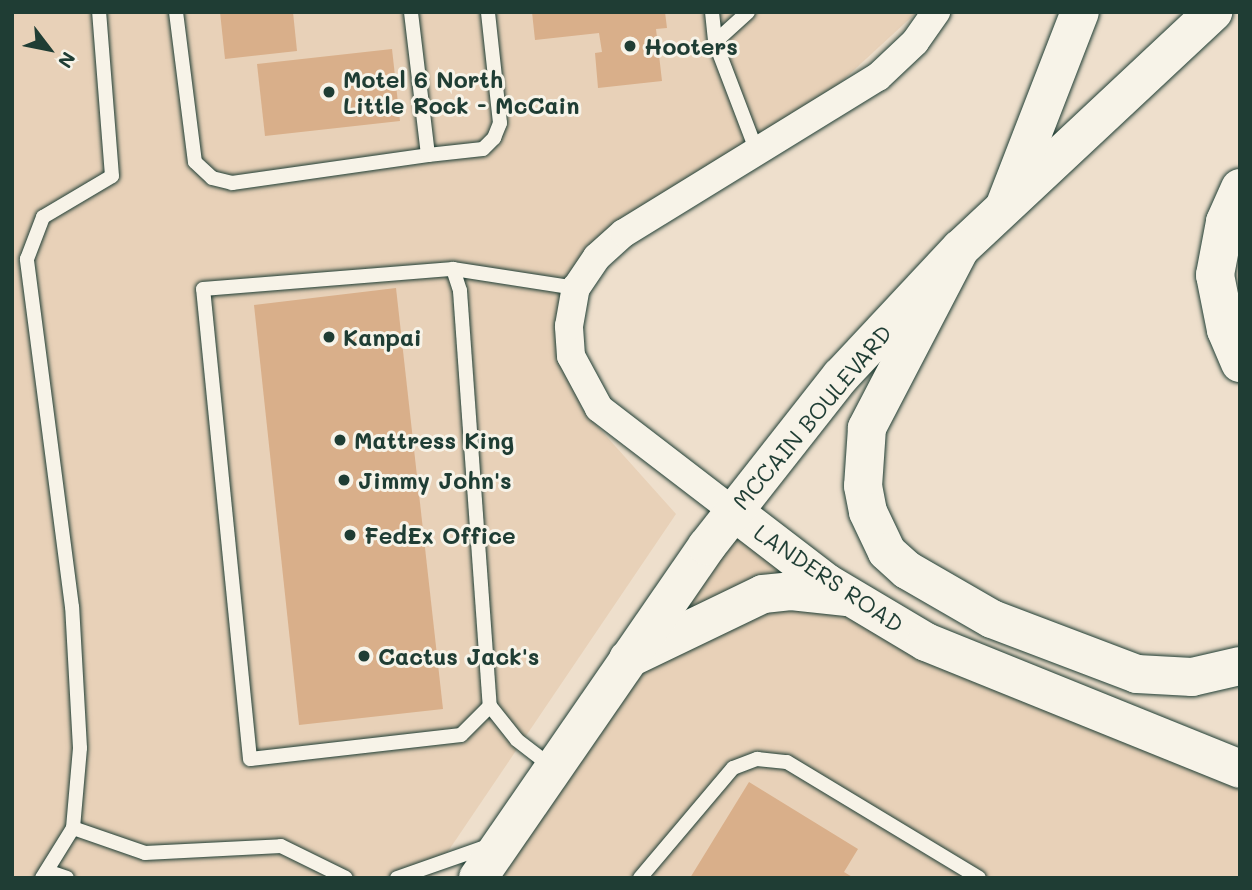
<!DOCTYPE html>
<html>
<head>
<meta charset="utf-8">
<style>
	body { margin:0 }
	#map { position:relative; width:1252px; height:890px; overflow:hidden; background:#eedfcc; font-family:Mali,sans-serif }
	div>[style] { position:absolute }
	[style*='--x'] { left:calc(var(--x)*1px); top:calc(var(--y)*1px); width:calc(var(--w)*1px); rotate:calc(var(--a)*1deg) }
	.built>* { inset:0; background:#e8d1b8 }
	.building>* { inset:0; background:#d9af8a }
	.roads { filter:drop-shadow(0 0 2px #1f3d34) drop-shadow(0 0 2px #1f3d34) }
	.service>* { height:14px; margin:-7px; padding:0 7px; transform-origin:7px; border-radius:7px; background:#f7f3e8 }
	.minor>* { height:28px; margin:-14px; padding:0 14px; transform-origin:14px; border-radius:14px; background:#f7f3e8 }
	.secondary>* { height:38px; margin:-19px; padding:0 19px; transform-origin:19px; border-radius:19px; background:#f7f3e8 }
	.primary>* { height:38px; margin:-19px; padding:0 19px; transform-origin:19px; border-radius:19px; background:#f7f3e8 }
	.motorway>* { height:38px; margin:-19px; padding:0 19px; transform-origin:19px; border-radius:19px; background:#f7f3e8 }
	.dots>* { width:19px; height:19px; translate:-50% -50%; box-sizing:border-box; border:4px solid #f7f3e8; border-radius:50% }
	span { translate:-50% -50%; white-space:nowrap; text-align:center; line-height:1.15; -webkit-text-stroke:6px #f7f3e8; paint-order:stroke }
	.poi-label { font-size:23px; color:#1f3d34; font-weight:700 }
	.left { translate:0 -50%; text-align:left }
	.street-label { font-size:23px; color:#1f3d34 }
	.frame { position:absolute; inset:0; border:14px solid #1f3d34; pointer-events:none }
	.north { position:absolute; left:14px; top:14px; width:70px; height:70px; -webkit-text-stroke:5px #f7f3e8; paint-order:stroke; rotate:122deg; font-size:19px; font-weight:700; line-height:28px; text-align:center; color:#1f3d34 }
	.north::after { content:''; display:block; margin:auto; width:24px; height:32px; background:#1f3d34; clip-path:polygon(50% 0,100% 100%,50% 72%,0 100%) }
</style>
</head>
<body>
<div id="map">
	<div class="built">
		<i style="clip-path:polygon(12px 12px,917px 12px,779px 139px,592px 242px,560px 348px,582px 409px,676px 514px,430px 878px,12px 878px)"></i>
		<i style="clip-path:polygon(745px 522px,980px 667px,1240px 769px,1240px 878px,496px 878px)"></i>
	</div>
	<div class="building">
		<i style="clip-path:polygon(220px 12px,293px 12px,297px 51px,225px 59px)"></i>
		<i style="clip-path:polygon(532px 12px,665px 12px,667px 28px,656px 29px,662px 81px,598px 88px,595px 53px,602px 52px,599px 33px,535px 40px)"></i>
		<i style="clip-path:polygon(392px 49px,400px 121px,265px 136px,257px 64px)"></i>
		<i style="clip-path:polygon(396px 288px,443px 709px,299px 725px,254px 305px)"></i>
		<i style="clip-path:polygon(749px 782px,858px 849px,844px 872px,854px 878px,690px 878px)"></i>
	</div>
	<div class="roads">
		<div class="service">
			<i style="--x:176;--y:12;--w:151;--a:82.8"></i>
			<i style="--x:195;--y:162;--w:23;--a:43"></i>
			<i style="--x:212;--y:178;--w:21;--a:14"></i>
			<i style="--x:232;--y:183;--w:198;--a:-8.1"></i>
			<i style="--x:428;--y:155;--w:144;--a:-96.8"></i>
			<i style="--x:712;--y:12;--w:30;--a:84"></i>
			<i style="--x:748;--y:12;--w:45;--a:137.7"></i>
			<i style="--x:715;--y:42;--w:118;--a:69.1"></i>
			<i style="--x:428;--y:155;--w:55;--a:-6.2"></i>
			<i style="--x:483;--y:149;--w:16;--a:-45"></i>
			<i style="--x:494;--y:138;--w:16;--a:-68"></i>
			<i style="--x:500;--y:123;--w:112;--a:-96.2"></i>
			<i style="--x:453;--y:269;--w:124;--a:8.8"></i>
			<i style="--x:490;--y:706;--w:41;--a:135"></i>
			<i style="--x:461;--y:735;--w:212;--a:173.5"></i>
			<i style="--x:250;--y:759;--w:472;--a:-95.7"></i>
			<i style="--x:203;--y:289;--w:251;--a:-4.6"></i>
			<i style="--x:453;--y:269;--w:23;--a:72"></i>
			<i style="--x:460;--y:291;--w:416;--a:85.9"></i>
			<i style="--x:490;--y:706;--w:43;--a:51.5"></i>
			<i style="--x:517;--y:740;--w:44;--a:37.6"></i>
			<i style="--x:73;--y:828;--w:76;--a:19.1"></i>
			<i style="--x:145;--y:853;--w:136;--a:-2.9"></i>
			<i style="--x:281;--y:846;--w:72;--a:26.2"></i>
			<i style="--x:47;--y:871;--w:21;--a:19"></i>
			<i style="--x:42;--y:878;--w:59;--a:-58.2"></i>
			<i style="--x:73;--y:828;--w:80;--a:-85"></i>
			<i style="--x:80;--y:748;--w:141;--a:-93.2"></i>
			<i style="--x:72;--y:607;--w:351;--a:-97.4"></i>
			<i style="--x:27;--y:259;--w:45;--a:-69.1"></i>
			<i style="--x:43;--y:217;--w:80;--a:-30.7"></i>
			<i style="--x:112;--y:176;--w:165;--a:-94.5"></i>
			<i style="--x:397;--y:878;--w:100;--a:-19.3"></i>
			<i style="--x:640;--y:878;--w:144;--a:-49.8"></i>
			<i style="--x:733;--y:768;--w:26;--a:-21"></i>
			<i style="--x:757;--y:759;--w:30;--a:6"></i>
			<i style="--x:787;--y:762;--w:224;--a:31.1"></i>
		</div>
		<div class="minor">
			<i style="--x:733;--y:511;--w:169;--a:-142.5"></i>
			<i style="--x:599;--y:408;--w:59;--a:-118.3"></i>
			<i style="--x:571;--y:356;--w:30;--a:-94"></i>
			<i style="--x:569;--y:326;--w:39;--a:-80"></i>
			<i style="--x:576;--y:288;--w:37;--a:-56"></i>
			<i style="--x:597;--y:257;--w:36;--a:-42"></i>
			<i style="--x:624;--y:233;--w:298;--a:-31.6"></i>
			<i style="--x:878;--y:77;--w:51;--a:-43.4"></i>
			<i style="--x:915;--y:42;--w:37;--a:-55"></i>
		</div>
		<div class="secondary">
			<i style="--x:1240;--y:188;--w:37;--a:114"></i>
			<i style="--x:1225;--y:222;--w:54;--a:100.7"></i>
			<i style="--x:1215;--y:275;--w:56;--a:78.7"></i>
			<i style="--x:1226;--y:330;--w:36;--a:67"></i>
			<i style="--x:733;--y:511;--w:118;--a:37.5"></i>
			<i style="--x:827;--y:583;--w:115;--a:30.8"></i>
			<i style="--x:926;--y:642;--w:339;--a:22"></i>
			<i style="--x:628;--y:659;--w:150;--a:-25.7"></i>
			<i style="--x:763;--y:594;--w:28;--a:-6"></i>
			<i style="--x:791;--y:591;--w:54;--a:6.3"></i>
		</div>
		<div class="primary">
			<i style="--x:478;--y:878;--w:403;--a:-55.4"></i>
			<i style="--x:707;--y:546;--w:216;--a:-51.8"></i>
			<i style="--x:841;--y:376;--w:174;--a:-46.9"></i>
			<i style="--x:960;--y:249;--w:347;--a:-43.1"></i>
		</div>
		<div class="motorway">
			<i style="--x:1005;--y:205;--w:207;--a:-68.8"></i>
			<i style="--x:960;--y:249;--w:202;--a:117.5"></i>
			<i style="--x:867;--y:428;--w:58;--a:93.9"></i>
			<i style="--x:863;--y:486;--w:26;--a:79"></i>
			<i style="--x:868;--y:512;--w:44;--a:64.6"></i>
			<i style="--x:887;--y:552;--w:27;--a:42"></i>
			<i style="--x:907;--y:570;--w:98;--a:30"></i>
			<i style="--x:992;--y:619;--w:155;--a:20.8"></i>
			<i style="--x:1137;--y:674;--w:55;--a:3.1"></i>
			<i style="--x:1192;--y:677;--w:49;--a:-12.9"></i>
		</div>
	</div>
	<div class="dots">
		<i style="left:630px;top:46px;background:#1f3d34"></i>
		<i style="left:329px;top:92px;background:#1f3d34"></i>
		<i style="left:329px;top:337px;background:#1f3d34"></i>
		<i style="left:340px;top:440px;background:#1f3d34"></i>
		<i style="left:344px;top:480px;background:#1f3d34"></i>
		<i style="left:350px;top:535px;background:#1f3d34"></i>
		<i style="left:364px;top:656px;background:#1f3d34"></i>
	</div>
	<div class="poi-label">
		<span class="left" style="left:644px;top:46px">Hooters</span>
		<span class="left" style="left:343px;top:92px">Motel 6 North<br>Little Rock - McCain</span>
		<span class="left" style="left:343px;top:337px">Kanpai</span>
		<span class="left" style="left:354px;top:440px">Mattress King</span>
		<span class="left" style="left:358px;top:480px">Jimmy John's</span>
		<span class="left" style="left:364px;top:535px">FedEx Office</span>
		<span class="left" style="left:378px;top:656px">Cactus Jack's</span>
	</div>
	<div class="street-label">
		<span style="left:812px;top:417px;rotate:-50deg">MCCAIN BOULEVARD</span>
		<span style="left:829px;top:578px;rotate:34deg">LANDERS ROAD</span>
	</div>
	<div class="frame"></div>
	<div class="north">N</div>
</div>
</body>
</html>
